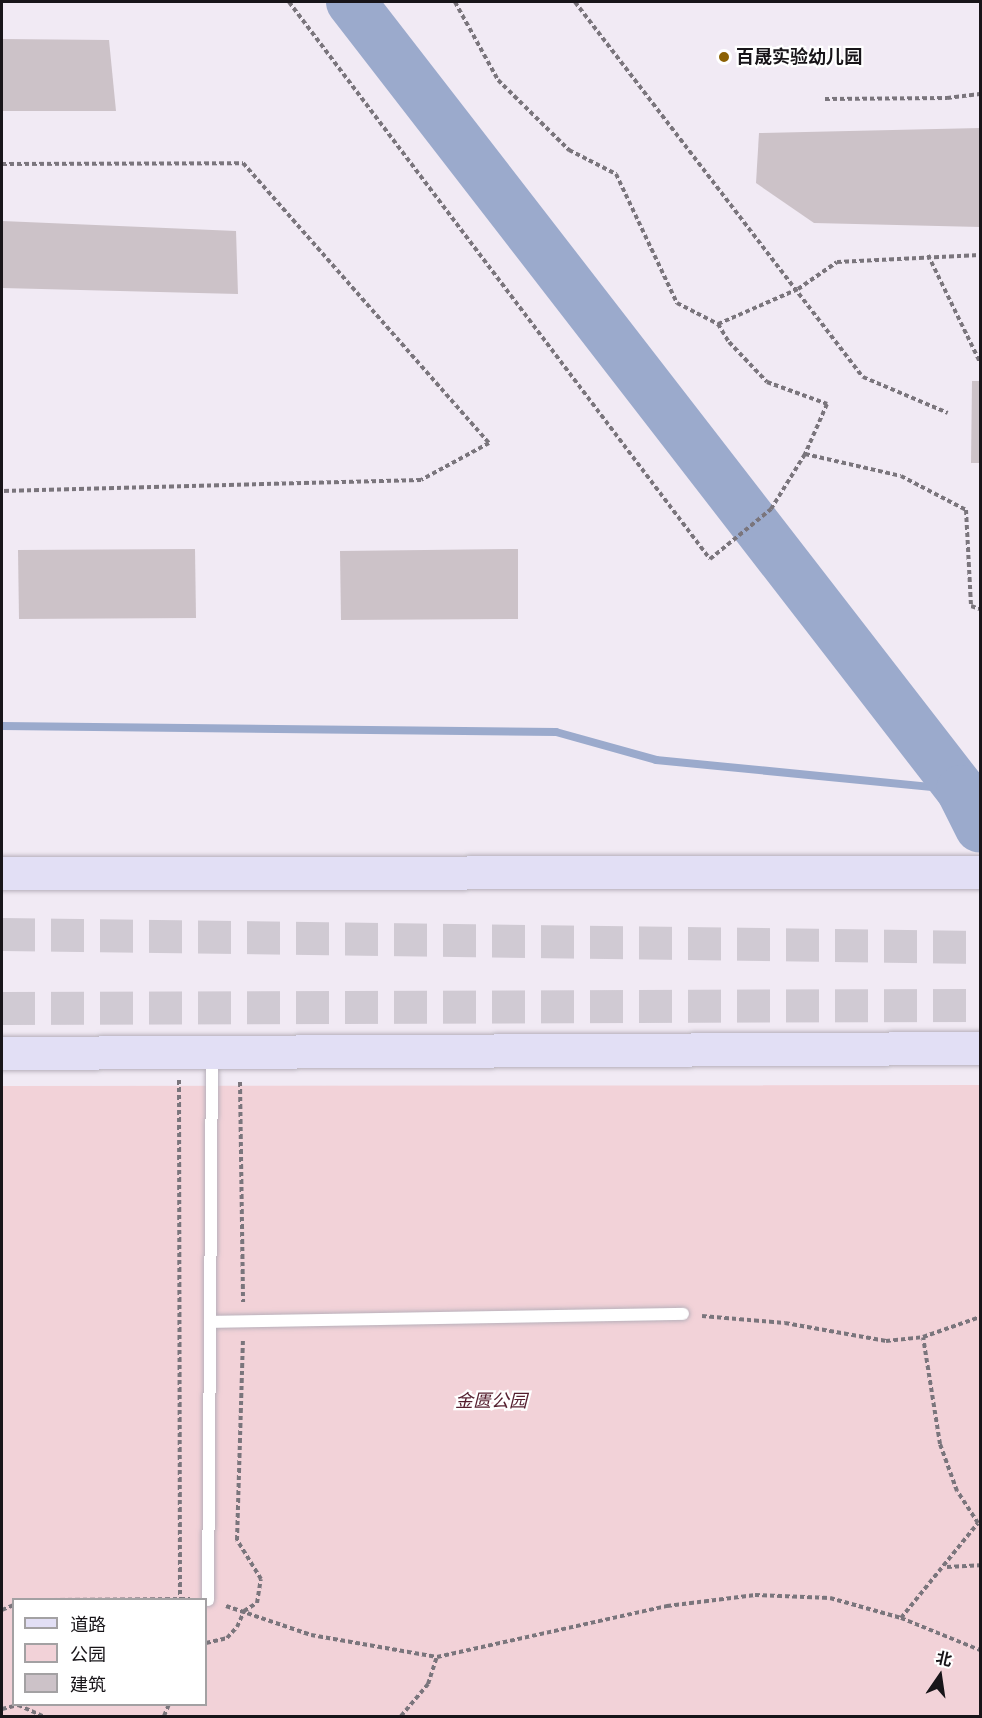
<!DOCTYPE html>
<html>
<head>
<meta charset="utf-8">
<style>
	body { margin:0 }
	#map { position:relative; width:982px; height:1718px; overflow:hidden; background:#f1eaf4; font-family:"IBM Plex Serif","Noto Sans SC",serif }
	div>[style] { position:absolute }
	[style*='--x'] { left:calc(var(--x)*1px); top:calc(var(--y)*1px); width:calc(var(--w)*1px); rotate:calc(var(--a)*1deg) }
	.green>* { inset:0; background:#f2d2d8 }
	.stream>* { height:8px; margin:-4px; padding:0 4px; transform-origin:4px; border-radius:4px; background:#9baacc }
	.river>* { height:50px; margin:-25px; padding:0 25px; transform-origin:25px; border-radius:25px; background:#9baacc }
	.building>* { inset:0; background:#ccc2c8 }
	.trunk-tunnel>* { height:33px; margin-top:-16.5px; transform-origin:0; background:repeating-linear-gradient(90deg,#d0cad3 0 33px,transparent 0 49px) }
	.path>* { height:4px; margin-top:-2px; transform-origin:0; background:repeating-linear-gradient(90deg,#7a757c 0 4.5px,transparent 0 7.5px) }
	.roads { filter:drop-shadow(0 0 2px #b7b0ba) drop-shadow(0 0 2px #b7b0ba) }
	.service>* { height:12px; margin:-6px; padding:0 6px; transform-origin:6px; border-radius:6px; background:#fff }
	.primary>* { height:33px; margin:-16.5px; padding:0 16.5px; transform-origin:16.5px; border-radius:16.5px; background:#e2dff5 }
	.dots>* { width:16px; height:16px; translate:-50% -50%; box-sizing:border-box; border:3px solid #fff; border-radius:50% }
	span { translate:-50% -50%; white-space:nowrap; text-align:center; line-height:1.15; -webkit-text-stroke:4.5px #fff; paint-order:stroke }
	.poi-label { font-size:18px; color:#181519; font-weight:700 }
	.left { translate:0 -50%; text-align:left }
	.park-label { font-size:18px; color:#541e2e; font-style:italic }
	.frame { position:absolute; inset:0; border:3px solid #181519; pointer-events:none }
	.legend { position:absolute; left:12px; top:1598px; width:195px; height:108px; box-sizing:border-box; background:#fff; border:2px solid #a3a1a3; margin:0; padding:8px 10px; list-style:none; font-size:18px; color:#181519 }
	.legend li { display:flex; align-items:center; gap:12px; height:30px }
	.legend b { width:30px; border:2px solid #a3a1a3 }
	.north { position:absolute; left:910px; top:1646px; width:60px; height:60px; -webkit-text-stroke:4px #fff; paint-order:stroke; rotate:13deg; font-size:16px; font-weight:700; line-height:24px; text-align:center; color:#181519 }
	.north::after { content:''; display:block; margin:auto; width:21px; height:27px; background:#181519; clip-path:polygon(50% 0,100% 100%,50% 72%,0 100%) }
</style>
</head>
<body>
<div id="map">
	<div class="green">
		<i style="clip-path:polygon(evenodd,980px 1085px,980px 1716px,2px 1716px,2px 1086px,980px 1085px,14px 1600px,206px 1600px,206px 1704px,14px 1704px,14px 1600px)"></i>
	</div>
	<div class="stream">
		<i style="--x:2;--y:726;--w:554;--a:0.62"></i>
		<i style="--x:556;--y:732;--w:104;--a:15.6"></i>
		<i style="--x:656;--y:760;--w:306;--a:5.6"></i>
	</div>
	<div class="river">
		<i style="--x:351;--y:2;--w:997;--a:52.26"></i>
		<i style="--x:961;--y:790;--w:42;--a:63.4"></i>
	</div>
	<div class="building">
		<i style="clip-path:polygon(2px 39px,109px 40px,116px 111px,2px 111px)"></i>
		<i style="clip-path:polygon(980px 128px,980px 227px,814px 223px,756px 183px,759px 133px)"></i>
		<i style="clip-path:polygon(2px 221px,236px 231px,238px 294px,2px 288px)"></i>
		<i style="clip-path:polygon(972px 381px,980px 381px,980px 463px,971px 463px)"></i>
		<i style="clip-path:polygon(195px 549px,196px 618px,19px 619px,18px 550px)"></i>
		<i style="clip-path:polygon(518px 549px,518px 619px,341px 620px,340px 551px)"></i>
	</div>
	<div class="trunk-tunnel">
		<i style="--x:2;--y:934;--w:978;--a:0.76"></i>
		<i style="--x:2;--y:1008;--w:978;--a:-0.18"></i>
	</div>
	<div class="path">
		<i style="--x:289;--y:2;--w:698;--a:52.92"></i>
		<i style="--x:710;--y:559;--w:79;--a:-39.3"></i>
		<i style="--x:771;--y:509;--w:65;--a:-58.3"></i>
		<i style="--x:455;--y:2;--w:89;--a:61.1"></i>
		<i style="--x:498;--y:80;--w:100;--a:44.6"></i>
		<i style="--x:569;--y:150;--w:53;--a:27.1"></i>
		<i style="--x:616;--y:174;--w:143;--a:64.7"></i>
		<i style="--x:677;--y:303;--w:46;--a:27.1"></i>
		<i style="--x:718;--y:324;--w:87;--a:-23.6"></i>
		<i style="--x:798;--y:289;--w:47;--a:-34.7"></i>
		<i style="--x:837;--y:262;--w:143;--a:-2.8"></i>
		<i style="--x:575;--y:2;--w:473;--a:52.5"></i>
		<i style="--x:863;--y:377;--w:92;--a:23"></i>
		<i style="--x:825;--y:99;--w:122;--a:-0.5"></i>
		<i style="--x:947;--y:98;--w:33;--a:-7"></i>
		<i style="--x:2;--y:164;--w:241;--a:-0.2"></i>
		<i style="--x:243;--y:163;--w:373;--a:48.7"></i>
		<i style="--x:489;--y:443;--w:77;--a:151.4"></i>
		<i style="--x:421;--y:480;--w:419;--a:178.5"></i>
		<i style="--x:928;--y:255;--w:119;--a:64.1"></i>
		<i style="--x:718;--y:324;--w:21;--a:59"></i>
		<i style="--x:729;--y:342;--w:55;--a:46.5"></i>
		<i style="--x:767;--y:382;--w:64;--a:20.1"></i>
		<i style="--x:827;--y:404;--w:55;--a:113.7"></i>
		<i style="--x:805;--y:454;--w:98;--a:12.9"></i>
		<i style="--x:901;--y:476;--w:73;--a:27.6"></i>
		<i style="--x:966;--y:510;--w:96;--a:87"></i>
		<i style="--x:971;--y:606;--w:9;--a:18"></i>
		<i style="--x:179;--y:1080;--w:520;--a:89.89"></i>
		<i style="--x:240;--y:1082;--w:220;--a:89.2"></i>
		<i style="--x:702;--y:1316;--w:83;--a:4.8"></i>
		<i style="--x:785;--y:1323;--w:103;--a:10.1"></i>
		<i style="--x:886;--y:1341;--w:37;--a:-6"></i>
		<i style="--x:923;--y:1337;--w:60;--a:-19.3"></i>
		<i style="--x:947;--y:1567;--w:33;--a:-3"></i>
		<i style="--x:53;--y:1600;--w:137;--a:-0.4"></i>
		<i style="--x:226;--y:1606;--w:90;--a:18.8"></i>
		<i style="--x:311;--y:1635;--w:128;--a:9.9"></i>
		<i style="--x:437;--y:1657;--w:236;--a:-12.5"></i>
		<i style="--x:667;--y:1606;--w:89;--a:-7.1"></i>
		<i style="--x:755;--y:1595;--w:75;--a:2.3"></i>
		<i style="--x:830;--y:1598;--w:74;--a:15.7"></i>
		<i style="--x:901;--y:1618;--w:85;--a:22.1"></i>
		<i style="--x:2;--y:1610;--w:13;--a:-23"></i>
		<i style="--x:901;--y:1618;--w:122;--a:-51"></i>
		<i style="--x:978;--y:1523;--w:38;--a:-123"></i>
		<i style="--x:957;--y:1491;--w:50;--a:-109.9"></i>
		<i style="--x:940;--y:1444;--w:108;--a:-99"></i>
		<i style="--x:206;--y:1643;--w:22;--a:-13"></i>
		<i style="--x:227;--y:1638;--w:15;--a:-48"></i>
		<i style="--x:237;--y:1627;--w:17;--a:-66"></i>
		<i style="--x:244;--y:1611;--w:15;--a:-32"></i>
		<i style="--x:257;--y:1603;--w:24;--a:-81"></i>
		<i style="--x:261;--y:1579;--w:46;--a:-121.6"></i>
		<i style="--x:237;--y:1540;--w:200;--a:-88.3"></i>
		<i style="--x:2;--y:1709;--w:16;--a:-14"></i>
		<i style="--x:18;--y:1705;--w:27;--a:24"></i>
		<i style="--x:164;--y:1716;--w:13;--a:-67"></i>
		<i style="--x:401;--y:1716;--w:42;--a:-49.8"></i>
		<i style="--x:428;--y:1684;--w:28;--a:-72"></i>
	</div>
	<div class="roads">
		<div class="service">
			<i style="--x:210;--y:1322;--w:473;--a:-1"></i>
			<i style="--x:208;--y:1600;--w:548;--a:-89.58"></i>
		</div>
		<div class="primary">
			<i style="--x:2;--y:873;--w:978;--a:-0.06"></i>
			<i style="--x:2;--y:1053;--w:978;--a:-0.29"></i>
		</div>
	</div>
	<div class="dots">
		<i style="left:724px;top:57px;background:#8b6003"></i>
	</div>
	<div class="poi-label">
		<span class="left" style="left:736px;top:57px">百晟实验幼儿园</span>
	</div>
	<div class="park-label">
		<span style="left:491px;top:1401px">金匮公园</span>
	</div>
	<div class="frame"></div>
	<ul class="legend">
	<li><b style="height:8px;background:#e2dff5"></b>道路</li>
	<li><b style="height:16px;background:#f2d2d8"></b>公园</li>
	<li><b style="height:16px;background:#ccc2c8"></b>建筑</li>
	</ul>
	<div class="north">北</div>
</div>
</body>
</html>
